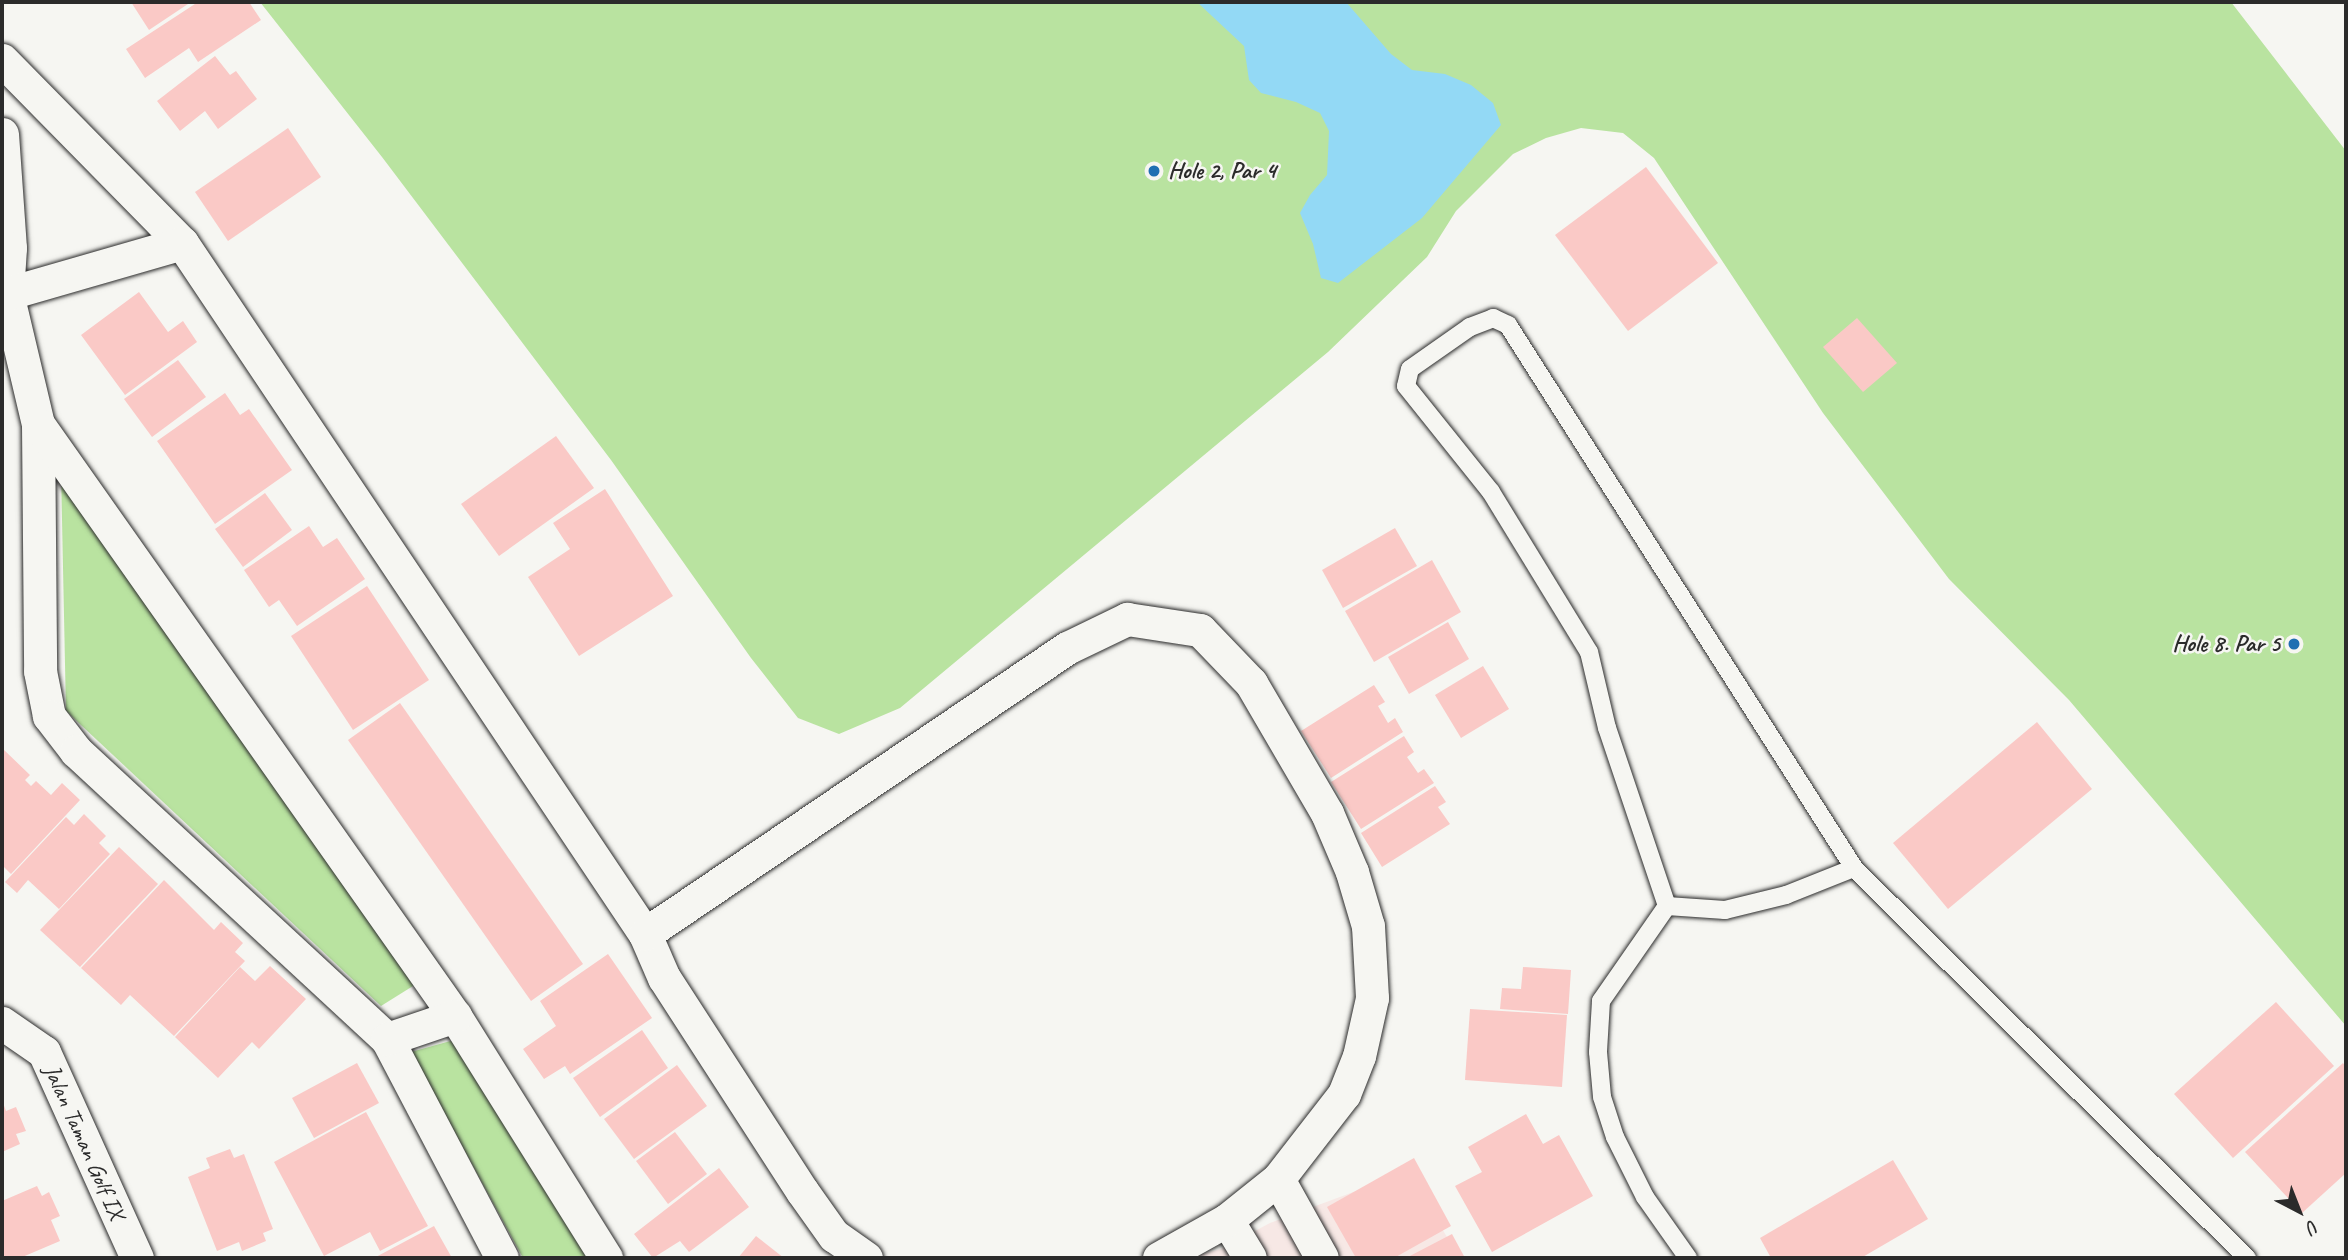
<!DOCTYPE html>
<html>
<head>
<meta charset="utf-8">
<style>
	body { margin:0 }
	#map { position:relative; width:2348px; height:1260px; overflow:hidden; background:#f6f6f2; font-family:Caveat,sans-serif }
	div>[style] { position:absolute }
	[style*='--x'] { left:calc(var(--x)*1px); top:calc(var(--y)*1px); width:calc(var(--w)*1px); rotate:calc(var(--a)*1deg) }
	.built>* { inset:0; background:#f7e8e5 }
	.green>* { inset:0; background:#b9e3a0 }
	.water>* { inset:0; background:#93d9f5 }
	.building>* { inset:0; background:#fac9c6 }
	.roads { filter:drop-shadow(0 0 2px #2b2b2b) drop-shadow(0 0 2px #2b2b2b) }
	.lane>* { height:18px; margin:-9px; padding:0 9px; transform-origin:9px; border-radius:9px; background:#f6f6f2 }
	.street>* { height:33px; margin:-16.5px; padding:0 16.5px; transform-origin:16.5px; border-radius:16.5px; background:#f6f6f2 }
	.dots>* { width:19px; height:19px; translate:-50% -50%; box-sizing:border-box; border:4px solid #f6f6f2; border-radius:50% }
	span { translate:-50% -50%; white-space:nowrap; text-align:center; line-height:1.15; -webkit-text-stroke:5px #f6f6f2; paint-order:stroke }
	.poi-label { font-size:24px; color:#2b2b2b; font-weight:700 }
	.left { translate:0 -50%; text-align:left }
	.right { translate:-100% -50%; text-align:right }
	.street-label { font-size:24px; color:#2b2b2b }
	.frame { position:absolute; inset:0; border:4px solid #2b2b2b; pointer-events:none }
	.north { position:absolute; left:2264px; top:1176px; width:70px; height:70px; -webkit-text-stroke:5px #f6f6f2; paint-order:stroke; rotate:138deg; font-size:19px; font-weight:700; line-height:28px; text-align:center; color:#2b2b2b }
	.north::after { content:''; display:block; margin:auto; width:24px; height:32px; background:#2b2b2b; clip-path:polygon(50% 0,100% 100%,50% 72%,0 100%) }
</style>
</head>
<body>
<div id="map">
	<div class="built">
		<i style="clip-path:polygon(1407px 1172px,1460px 1258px,1186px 1258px,1221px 1249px,1270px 1223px)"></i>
	</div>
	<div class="green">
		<i style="clip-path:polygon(260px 2px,2231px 2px,2346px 151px,2346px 1026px,2069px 700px,1949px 579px,1823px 413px,1654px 158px,1623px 133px,1581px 128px,1546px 138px,1513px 154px,1456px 211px,1427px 257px,1328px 352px,900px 708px,839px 734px,798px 718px,751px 658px,611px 460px,382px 157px)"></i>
		<i style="clip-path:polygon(61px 471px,421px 981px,381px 1006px,66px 711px)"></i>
		<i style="clip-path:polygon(454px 1040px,596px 1258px,523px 1258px,411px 1052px)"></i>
	</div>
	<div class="water">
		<i style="clip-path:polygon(1197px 2px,1346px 2px,1391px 54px,1412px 70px,1445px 74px,1471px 85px,1493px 103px,1501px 125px,1422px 218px,1338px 283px,1321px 278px,1313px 244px,1300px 213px,1310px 195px,1327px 175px,1329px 131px,1320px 113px,1296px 102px,1261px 93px,1249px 80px,1244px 46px)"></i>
	</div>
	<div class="building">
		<i style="clip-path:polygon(131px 2px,191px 2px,149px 30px)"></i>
		<i style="clip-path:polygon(198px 2px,249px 2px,261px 20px,198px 62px,189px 48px,145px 78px,126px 49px)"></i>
		<i style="clip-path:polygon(215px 56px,230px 75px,236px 71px,257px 99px,218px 129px,205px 111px,180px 131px,157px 101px)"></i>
		<i style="clip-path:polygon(288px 128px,321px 177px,228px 241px,195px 192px)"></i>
		<i style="clip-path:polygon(1646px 167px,1718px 263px,1628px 331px,1555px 235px)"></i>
		<i style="clip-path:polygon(139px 292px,168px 332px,183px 321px,197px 342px,125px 395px,81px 335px)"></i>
		<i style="clip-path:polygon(1857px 318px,1897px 363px,1863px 392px,1823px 347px)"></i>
		<i style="clip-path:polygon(178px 360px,206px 397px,152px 437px,124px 399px)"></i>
		<i style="clip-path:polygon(225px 393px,240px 415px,249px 409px,292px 470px,215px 524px,157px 441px)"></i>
		<i style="clip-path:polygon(556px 436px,594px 488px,499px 556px,461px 504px)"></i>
		<i style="clip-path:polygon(605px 489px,673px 596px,579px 656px,528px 577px,570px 549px,553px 523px)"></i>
		<i style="clip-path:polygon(265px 493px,292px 530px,243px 567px,215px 529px)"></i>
		<i style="clip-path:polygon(309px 526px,323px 547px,337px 538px,365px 579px,297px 626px,279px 600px,269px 607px,244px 570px)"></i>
		<i style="clip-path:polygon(1395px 528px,1417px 566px,1343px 608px,1322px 570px)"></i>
		<i style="clip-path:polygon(1432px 560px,1461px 612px,1374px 662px,1345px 611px)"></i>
		<i style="clip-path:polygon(367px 586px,429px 680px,353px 730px,291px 636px)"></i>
		<i style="clip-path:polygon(1448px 622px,1469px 659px,1409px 694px,1388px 657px)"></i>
		<i style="clip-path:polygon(1483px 666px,1509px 709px,1461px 738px,1435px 695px)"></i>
		<i style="clip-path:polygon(1374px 685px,1385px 702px,1378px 706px,1388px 723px,1395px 718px,1403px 732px,1331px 778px,1301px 731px)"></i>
		<i style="clip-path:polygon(400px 703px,583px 964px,531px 1001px,348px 740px)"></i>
		<i style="clip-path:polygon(2037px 722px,2092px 789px,1948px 909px,1893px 843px)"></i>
		<i style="clip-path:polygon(1404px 736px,1414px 752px,1407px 757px,1418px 773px,1424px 769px,1434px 783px,1361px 829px,1331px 782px)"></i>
		<i style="clip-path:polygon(2px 748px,30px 775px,25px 780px,31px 786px,36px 781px,51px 795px,62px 783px,80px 800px,11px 874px,2px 865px)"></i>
		<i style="clip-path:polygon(1435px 786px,1446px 802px,1438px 807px,1450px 824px,1382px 867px,1361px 833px)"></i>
		<i style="clip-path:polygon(84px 814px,106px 836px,99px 843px,110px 854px,59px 909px,28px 880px,17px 893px,5px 882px,66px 817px,74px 825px)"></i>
		<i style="clip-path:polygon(119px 847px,158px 884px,80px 967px,40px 930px)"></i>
		<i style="clip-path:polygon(164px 880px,214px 930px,221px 922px,243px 943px,235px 952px,245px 961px,174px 1036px,130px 995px,121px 1005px,81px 968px)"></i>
		<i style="clip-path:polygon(608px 954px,652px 1018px,570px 1074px,565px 1066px,544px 1079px,523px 1049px,556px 1026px,540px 1001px)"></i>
		<i style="clip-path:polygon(270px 966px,306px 999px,259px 1049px,252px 1042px,218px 1078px,175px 1037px,240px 967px,255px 981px)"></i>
		<i style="clip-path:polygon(1523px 967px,1571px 970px,1568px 1014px,1500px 1009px,1502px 988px,1521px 989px)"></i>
		<i style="clip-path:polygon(2276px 1002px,2334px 1066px,2233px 1158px,2174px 1094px)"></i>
		<i style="clip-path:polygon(1470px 1009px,1567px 1015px,1562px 1087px,1465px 1080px)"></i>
		<i style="clip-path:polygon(642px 1030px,668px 1068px,600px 1117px,573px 1078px)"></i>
		<i style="clip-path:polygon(357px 1063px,379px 1103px,314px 1138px,292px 1098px)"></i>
		<i style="clip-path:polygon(2343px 1063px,2346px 1067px,2346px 1173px,2302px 1213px,2245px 1152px)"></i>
		<i style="clip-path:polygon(677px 1065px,707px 1106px,634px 1159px,604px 1119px)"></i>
		<i style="clip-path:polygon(2px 1100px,6px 1111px,16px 1107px,26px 1131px,16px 1134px,20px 1144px,2px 1152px)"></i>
		<i style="clip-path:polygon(366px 1112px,428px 1226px,380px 1251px,370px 1232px,324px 1256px,274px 1162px)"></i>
		<i style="clip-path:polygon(1526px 1114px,1543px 1144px,1559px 1135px,1593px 1196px,1492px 1252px,1455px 1186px,1482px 1172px,1468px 1147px)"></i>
		<i style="clip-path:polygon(675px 1132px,707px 1174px,668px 1204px,636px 1161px)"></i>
		<i style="clip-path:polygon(230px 1149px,234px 1158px,244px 1154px,273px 1229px,263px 1233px,266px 1241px,242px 1251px,239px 1242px,217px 1251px,188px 1177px,210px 1168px,206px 1158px)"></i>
		<i style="clip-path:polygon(1414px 1158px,1451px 1226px,1394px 1258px,1356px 1258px,1327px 1207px)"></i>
		<i style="clip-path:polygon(1893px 1160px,1928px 1219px,1861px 1258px,1771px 1258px,1760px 1238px)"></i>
		<i style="clip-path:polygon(719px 1168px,749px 1207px,689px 1252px,680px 1241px,653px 1258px,634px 1234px)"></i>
		<i style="clip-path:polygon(37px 1186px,42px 1196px,49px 1192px,60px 1216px,51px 1220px,60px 1241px,20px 1258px,2px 1258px,2px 1201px)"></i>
		<i style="clip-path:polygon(434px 1226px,452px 1258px,374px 1258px)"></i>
		<i style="clip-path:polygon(1452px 1234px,1465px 1258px,1406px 1258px)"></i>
		<i style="clip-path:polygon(756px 1236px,784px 1258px,738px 1258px)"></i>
	</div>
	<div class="roads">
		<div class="lane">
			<i style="--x:1667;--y:906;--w:188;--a:-108.6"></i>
			<i style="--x:1607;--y:728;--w:78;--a:-103.3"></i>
			<i style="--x:1589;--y:652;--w:188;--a:-121.5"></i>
			<i style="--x:1491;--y:492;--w:136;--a:-128.7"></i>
			<i style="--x:1406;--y:386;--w:17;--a:-77"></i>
			<i style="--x:1410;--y:369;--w:73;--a:-35"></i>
			<i style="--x:1470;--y:327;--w:25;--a:-21"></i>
			<i style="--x:1493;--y:318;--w:17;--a:25"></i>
			<i style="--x:1508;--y:325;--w:644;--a:57.49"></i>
			<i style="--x:1854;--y:868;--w:554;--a:44.78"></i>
			<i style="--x:1667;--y:906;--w:116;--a:124.8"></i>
			<i style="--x:1601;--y:1001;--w:51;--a:93.4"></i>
			<i style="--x:1598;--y:1052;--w:45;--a:84.9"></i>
			<i style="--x:1602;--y:1097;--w:42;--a:72"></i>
			<i style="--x:1615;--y:1137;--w:67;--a:63.4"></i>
			<i style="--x:1645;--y:1197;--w:75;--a:54.8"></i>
			<i style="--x:1667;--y:906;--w:58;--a:3.9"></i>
			<i style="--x:1725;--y:910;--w:63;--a:-13.8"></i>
			<i style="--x:1786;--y:895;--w:73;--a:-21.7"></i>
		</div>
		<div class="street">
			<i style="--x:2;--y:60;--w:257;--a:45.5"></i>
			<i style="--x:2;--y:134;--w:114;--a:86"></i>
			<i style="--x:10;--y:248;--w:45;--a:93.8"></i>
			<i style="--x:7;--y:293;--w:135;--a:76.7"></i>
			<i style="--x:38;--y:424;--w:247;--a:89.5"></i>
			<i style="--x:40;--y:671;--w:46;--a:78.7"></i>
			<i style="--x:49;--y:716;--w:44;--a:52.4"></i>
			<i style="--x:76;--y:751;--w:424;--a:42.8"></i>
			<i style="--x:387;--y:1039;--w:247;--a:62.3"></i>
			<i style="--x:2;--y:295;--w:187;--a:-16.1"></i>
			<i style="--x:182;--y:243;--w:832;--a:56.18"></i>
			<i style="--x:38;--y:424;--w:724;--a:54.84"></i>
			<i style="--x:455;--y:1016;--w:285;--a:58"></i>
			<i style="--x:2;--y:1023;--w:51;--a:34.6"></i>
			<i style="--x:44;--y:1052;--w:226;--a:65.7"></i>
			<i style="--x:387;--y:1039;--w:72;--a:-18.7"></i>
			<i style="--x:1278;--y:1179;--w:90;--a:60.9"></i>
			<i style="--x:1227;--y:1220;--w:44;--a:58.8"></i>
			<i style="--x:866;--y:1258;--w:39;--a:-145"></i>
			<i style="--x:834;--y:1236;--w:55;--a:-125.4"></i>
			<i style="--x:802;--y:1191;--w:254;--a:-122.9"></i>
			<i style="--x:664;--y:978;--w:48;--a:-113.4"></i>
			<i style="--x:645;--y:934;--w:510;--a:-34.13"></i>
			<i style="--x:1067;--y:648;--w:67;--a:-25.8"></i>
			<i style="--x:1127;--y:619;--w:74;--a:8.6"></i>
			<i style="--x:1200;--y:630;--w:74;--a:46.1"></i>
			<i style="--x:1251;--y:683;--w:151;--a:59.7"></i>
			<i style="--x:1327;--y:813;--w:64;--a:67"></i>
			<i style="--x:1352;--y:872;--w:56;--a:73.5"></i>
			<i style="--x:1368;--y:926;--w:72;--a:86.8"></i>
			<i style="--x:1372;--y:998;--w:59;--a:102.6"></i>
			<i style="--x:1359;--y:1056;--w:41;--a:111.5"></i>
			<i style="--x:1344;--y:1094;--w:108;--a:127.8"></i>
			<i style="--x:1278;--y:1179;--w:65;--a:141.2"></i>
			<i style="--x:1227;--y:1220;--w:78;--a:150.8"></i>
		</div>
	</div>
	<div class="dots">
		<i style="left:1154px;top:171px;background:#1f6fb2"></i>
		<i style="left:2294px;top:644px;background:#1f6fb2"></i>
	</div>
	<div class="poi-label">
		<span class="left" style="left:1168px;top:171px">Hole 2, Par 4</span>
		<span class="right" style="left:2280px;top:644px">Hole 8. Par 5</span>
	</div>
	<div class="street-label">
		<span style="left:84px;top:1142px;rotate:66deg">Jalan Taman Golf IX</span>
	</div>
	<div class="frame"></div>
	<div class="north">U</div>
</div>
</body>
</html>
